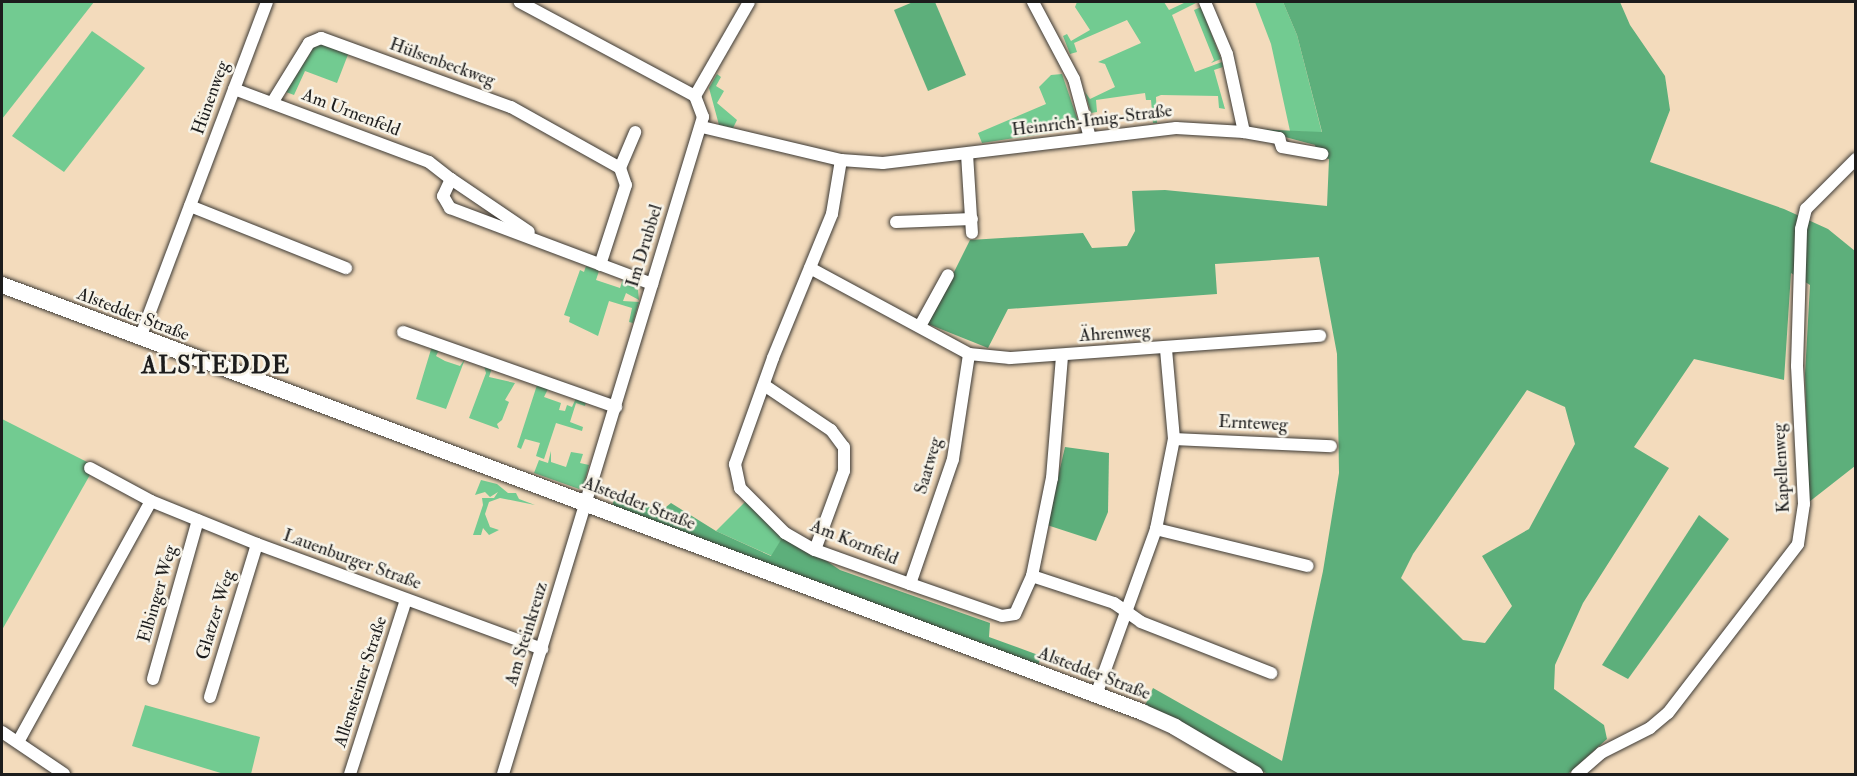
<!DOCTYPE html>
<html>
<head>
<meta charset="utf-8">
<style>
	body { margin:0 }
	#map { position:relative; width:1857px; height:776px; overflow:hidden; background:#f3dbbc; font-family:"IM FELL Double Pica",serif }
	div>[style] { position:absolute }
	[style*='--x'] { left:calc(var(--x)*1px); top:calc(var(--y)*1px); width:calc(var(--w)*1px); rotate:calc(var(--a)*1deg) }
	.green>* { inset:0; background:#72cb91 }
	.forest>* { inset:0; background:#5daf7b }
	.roads { filter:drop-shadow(0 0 2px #3c3934) drop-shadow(0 0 2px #3c3934) }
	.street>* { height:12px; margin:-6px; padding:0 6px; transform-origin:6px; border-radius:6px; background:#fff }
	.secondary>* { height:16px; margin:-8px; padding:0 8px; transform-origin:8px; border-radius:8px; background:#fff }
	span { translate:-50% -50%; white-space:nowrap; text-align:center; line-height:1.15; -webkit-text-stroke:5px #f7f3e8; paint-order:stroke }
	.street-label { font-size:18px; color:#1c1c1c }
	.district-label { font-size:24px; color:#1c1c1c; font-weight:700; letter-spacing:1.5px }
	.frame { position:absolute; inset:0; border:3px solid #1c1c1c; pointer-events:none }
</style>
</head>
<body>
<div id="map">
	<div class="green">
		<i style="clip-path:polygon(2px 2px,94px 2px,2px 119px)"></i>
		<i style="clip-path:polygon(1077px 2px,1164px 2px,1169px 10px,1186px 2px,1198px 2px,1172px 15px,1195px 72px,1222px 62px,1223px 67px,1214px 70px,1225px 109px,1219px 108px,1218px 96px,1161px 95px,1156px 97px,1157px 123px,1153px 123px,1151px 100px,1146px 100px,1145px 93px,1096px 100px,1097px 112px,1091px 113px,1085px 92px,1090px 99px,1115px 87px,1105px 64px,1098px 62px,1141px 43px,1127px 20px,1074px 43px,1077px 52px,1070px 54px,1063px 36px,1067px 34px,1071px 41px,1090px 30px,1075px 7px)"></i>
		<i style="clip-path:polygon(1255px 2px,1283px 2px,1297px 35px,1322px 133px,1290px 131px,1271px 44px)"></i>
		<i style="clip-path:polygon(1201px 7px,1221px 59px,1211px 63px,1214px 60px,1194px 10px)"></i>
		<i style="clip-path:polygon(92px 31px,145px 68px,64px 172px,12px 136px)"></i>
		<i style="clip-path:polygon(322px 43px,349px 52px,337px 83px,305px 71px,294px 95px,286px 92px,315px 45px)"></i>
		<i style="clip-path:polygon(717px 74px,721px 77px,716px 86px,724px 91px,717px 103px,737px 120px,733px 128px,719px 125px,709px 88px)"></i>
		<i style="clip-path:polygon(1062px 74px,1078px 121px,1075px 129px,982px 143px,978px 133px,1046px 104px,1039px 87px,1051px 75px)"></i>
		<i style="clip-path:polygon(586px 266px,599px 271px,596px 280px,620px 288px,623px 279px,638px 290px,639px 300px,626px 293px,623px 301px,639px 302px,633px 323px,629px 322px,632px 308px,609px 301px,598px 336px,569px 322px,570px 317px,564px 315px,580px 270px,584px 272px)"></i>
		<i style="clip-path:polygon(432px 346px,439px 350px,436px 356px,445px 361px,460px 366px,465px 359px,446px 409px,416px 399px)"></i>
		<i style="clip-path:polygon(484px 366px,492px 368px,489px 377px,515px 383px,505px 400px,509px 402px,502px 420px,497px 424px,499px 429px,469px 418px,486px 373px)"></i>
		<i style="clip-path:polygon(537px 385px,548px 389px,544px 397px,561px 403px,559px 410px,565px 411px,567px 405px,572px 407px,576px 398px,586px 402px,585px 406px,576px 403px,570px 422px,583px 427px,582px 431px,556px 423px,544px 459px,536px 456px,540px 443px,525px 439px,521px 449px,517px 447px)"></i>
		<i style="clip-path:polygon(2px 419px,95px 466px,2px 630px)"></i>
		<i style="clip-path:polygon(551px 451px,551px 462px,566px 467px,571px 452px,583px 454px,580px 463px,589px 465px,584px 484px,579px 489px,534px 473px,539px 460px,548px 463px)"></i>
		<i style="clip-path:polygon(481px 480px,497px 484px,508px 493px,516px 493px,519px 499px,535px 505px,500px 498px,489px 502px,485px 514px,490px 527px,499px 530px,489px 535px,483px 528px,481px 535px,473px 535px,483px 505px,482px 498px,494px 498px,498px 492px,490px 497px,485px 492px,475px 495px)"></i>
		<i style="clip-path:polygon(749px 498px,785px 533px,772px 556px,716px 531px)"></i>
		<i style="clip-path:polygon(145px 705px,260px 737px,251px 774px,224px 774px,132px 746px)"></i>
	</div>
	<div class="forest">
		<i style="clip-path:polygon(913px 2px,935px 2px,966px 75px,928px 91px,894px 10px)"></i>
		<i style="clip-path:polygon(evenodd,1283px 2px,1620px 2px,1630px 25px,1665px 76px,1670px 110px,1650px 162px,1784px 209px,1828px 229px,1855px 251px,1855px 466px,1809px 502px,1805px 374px,1810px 285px,1791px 273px,1784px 380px,1694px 359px,1634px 447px,1669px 468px,1583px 603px,1555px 665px,1554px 689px,1604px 725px,1607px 739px,1568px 774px,1268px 774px,1142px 712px,1153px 688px,1282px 761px,1323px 571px,1339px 473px,1337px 354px,1319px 257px,1215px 264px,1217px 294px,1008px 309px,988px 348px,928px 324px,970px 240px,1083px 233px,1092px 248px,1127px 246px,1135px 231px,1132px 191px,1165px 190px,1327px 206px,1329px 159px,1317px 156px,1315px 145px,1255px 129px,1322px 132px,1297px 35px,1283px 2px,1527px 390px,1565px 407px,1575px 444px,1529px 529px,1482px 556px,1512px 606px,1485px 643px,1463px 640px,1401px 578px,1413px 554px,1527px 390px)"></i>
		<i style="clip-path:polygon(1065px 447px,1109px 453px,1108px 512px,1096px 541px,1047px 525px)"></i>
		<i style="clip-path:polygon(616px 495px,661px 511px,671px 503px,716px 531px,771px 556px,785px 533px,840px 570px,990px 623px,989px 637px,1041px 656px,1036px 672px,609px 513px)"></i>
		<i style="clip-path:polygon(1699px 515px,1729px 539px,1628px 679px,1602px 665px)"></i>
	</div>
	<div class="roads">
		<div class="street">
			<i style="--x:1033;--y:2;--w:87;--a:62"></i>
			<i style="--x:1074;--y:79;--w:61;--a:74.8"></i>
			<i style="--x:1205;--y:2;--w:56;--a:67.1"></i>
			<i style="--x:1227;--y:54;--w:80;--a:77.7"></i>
			<i style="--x:234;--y:89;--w:208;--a:20.5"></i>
			<i style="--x:429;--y:162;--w:28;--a:38"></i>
			<i style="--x:451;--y:179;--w:19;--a:115"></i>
			<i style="--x:443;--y:196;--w:14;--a:60"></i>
			<i style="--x:450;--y:208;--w:216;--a:20.6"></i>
			<i style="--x:695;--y:96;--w:108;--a:-60.1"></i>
			<i style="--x:272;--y:103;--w:70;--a:-58.3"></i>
			<i style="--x:309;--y:43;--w:13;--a:-23"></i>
			<i style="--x:321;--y:38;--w:202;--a:20"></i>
			<i style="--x:511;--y:107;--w:125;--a:29.2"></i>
			<i style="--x:620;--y:168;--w:18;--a:71"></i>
			<i style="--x:626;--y:185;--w:84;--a:108"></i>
			<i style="--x:702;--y:127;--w:143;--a:13.4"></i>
			<i style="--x:841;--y:160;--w:42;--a:4.1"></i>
			<i style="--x:883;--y:163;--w:295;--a:-6.8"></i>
			<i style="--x:1176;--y:128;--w:68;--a:3.4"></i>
			<i style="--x:1244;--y:132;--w:36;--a:10"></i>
			<i style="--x:1279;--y:138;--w:9;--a:72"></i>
			<i style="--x:1282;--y:147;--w:41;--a:9.9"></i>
			<i style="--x:967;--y:154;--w:79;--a:86.4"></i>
			<i style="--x:841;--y:160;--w:55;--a:99.5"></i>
			<i style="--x:832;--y:214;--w:156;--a:112.3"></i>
			<i style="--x:773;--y:358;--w:113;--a:109.7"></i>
			<i style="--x:735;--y:464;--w:25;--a:78"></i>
			<i style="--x:740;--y:488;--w:64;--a:45"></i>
			<i style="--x:785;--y:533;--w:34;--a:30"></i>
			<i style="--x:815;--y:550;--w:101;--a:19.7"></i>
			<i style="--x:910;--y:584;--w:97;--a:19.2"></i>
			<i style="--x:1002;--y:616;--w:13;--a:-9"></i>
			<i style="--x:1015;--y:614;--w:42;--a:-65.9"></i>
			<i style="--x:1032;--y:576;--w:100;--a:-78.5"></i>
			<i style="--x:1052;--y:478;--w:122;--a:-85.3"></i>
			<i style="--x:620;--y:168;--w:39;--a:-67"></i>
			<i style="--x:451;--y:179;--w:94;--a:34.2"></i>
			<i style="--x:190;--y:206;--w:168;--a:21.7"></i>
			<i style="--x:896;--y:222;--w:76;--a:-2.3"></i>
			<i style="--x:810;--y:268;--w:181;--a:28.4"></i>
			<i style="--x:969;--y:354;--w:41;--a:5.6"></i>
			<i style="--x:1010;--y:358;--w:311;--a:-4.1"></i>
			<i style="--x:920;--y:326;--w:58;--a:-61.2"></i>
			<i style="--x:403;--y:332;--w:226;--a:19.4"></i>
			<i style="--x:140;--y:338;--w:359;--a:-69.3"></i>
			<i style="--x:764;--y:385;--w:81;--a:33.9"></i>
			<i style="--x:831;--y:430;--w:21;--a:53"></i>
			<i style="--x:844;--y:447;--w:24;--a:90"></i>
			<i style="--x:844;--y:471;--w:84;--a:110.2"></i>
			<i style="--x:1174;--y:439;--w:157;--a:2.6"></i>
			<i style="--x:90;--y:468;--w:69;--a:28.4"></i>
			<i style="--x:151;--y:501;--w:114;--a:22.1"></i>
			<i style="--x:257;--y:544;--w:304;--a:20.2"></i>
			<i style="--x:1156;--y:529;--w:156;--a:13.7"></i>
			<i style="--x:1032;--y:576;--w:86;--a:18.2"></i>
			<i style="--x:1114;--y:603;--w:33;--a:35"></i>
			<i style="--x:1141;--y:622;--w:140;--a:21.4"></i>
			<i style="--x:910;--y:584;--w:132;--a:-71"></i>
			<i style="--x:953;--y:459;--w:106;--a:-81.3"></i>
			<i style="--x:153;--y:679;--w:165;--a:-74.2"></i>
			<i style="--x:1096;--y:695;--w:177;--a:-70.1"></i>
			<i style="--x:1156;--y:529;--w:92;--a:-78.7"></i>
			<i style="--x:1174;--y:439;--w:90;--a:-95.1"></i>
			<i style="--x:210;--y:697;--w:160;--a:-72.9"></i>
			<i style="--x:2;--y:732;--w:75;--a:34.1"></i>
			<i style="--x:18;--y:742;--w:275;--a:-61.1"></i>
			<i style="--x:350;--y:774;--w:183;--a:-72.2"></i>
			<i style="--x:503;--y:774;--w:687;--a:-73.07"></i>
			<i style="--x:703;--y:117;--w:22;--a:-111"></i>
			<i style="--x:695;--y:96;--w:199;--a:-151.8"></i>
			<i style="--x:1577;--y:774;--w:32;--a:-41"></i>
			<i style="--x:1601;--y:753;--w:55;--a:-27"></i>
			<i style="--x:1650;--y:728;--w:23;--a:-40"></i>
			<i style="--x:1668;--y:713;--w:213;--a:-52.4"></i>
			<i style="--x:1798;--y:544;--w:40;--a:-81.5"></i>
			<i style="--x:1804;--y:504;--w:138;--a:-92.9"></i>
			<i style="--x:1797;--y:366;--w:137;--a:-88.3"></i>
			<i style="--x:1801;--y:229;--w:21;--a:-76"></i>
			<i style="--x:1806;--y:209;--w:71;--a:-45"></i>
		</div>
		<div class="secondary">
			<i style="--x:2;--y:285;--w:1217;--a:20.53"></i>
			<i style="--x:1142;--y:712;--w:36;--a:24"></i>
			<i style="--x:1175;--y:727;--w:93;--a:30.4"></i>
		</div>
	</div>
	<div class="street-label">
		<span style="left:442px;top:63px;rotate:20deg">Hülsenbeckweg</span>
		<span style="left:211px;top:98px;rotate:-70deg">Hünenweg</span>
		<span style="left:351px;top:113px;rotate:21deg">Am Urnenfeld</span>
		<span style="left:1092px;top:121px;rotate:-7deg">Heinrich-Imig-Straße</span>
		<span style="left:645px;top:246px;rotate:-73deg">Im Drubbel</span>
		<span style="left:133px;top:315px;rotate:21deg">Alstedder Straße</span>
		<span style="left:1115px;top:334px;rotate:-4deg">Ährenweg</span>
		<span style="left:1253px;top:424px;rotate:3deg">Ernteweg</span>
		<span style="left:929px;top:466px;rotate:-74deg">Saatweg</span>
		<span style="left:1782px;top:468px;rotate:-93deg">Kapellenweg</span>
		<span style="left:639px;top:504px;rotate:21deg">Alstedder Straße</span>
		<span style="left:854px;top:543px;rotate:22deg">Am Kornfeld</span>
		<span style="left:352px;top:560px;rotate:20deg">Lauenburger Straße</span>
		<span style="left:158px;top:594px;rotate:-74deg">Elbinger Weg</span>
		<span style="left:216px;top:615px;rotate:-73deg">Glatzer Weg</span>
		<span style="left:527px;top:634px;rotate:-73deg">Am Steinkreuz</span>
		<span style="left:1094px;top:674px;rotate:21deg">Alstedder Straße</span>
		<span style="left:361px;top:682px;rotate:-72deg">Allensteiner Straße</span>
	</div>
	<div class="district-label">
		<span style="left:216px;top:366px">ALSTEDDE</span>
	</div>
	<div class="frame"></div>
</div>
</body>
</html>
